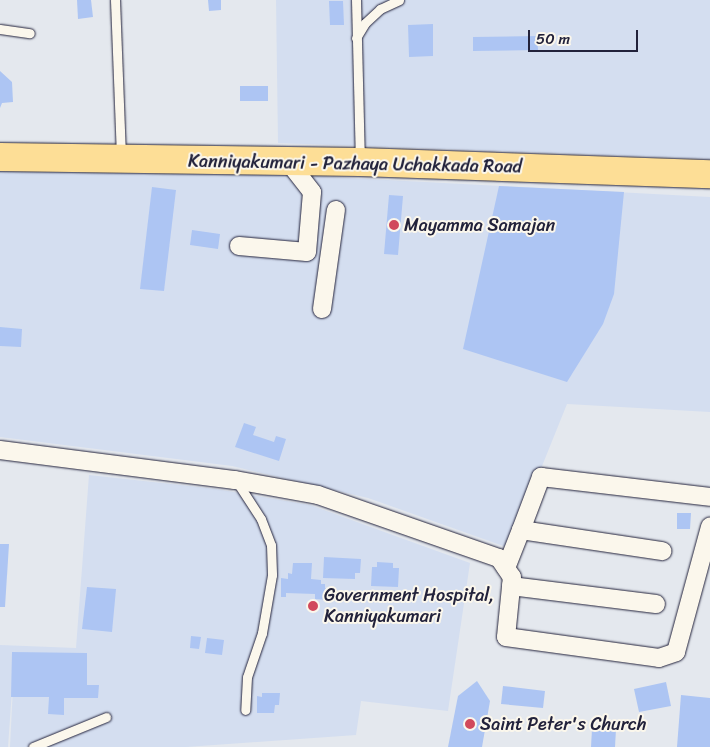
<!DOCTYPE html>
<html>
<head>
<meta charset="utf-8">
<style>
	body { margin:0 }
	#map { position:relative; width:710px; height:747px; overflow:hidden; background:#e4e8ee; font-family:Sriracha,sans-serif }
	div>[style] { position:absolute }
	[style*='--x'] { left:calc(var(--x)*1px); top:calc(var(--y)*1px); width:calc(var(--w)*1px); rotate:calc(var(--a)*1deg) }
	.built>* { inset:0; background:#d4def0 }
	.building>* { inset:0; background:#adc5f3 }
	.roads { filter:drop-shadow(0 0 1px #22223b) drop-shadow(0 0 1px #22223b) }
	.lane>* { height:9px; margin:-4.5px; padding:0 4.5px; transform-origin:4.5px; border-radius:4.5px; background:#fbf7ec }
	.street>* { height:18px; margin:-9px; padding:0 9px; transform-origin:9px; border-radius:9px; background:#fbf7ec }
	.primary>* { height:28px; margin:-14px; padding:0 14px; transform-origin:14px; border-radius:14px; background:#fdde96 }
	.dots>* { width:14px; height:14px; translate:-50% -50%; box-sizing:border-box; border:2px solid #fbf7ec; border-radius:50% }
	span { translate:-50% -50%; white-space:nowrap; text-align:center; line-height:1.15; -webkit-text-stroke:4px #fbf7ec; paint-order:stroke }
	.street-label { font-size:18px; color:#22223b }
	.poi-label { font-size:18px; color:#22223b }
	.left { translate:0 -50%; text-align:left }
	.scale { position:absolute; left:528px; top:30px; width:110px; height:22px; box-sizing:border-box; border:2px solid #22223b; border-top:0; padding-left:6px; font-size:15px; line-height:18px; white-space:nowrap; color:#22223b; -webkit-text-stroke:4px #fbf7ec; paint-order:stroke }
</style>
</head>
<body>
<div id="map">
	<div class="built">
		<i style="clip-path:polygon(276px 0,710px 0,710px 159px,278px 143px)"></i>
		<i style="clip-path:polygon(0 171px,311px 176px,710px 197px,710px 412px,567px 404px,509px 548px,368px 498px,232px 466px,0 437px)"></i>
		<i style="clip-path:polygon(89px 475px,216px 489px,310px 505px,470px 563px,448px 711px,361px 701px,356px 735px,186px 747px,10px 747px,15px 647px,8px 747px,0 747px,0 645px,76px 648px)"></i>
	</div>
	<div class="building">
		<i style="clip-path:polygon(77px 0,91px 0,93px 17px,78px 19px)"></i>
		<i style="clip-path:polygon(208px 0,221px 0,221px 10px,209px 11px)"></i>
		<i style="clip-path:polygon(329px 1px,343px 1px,344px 25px,330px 25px)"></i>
		<i style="clip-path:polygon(433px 24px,433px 56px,409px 57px,408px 25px)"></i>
		<i style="clip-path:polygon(537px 36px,538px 50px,473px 51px,473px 37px)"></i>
		<i style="clip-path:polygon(0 71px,12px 82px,13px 102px,2px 103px,0 108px)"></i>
		<i style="clip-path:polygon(240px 86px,268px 86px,268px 101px,240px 101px)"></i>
		<i style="clip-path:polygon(499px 186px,624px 192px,614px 294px,603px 324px,567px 382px,463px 349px)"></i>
		<i style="clip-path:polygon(152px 187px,176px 190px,164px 291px,140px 289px)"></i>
		<i style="clip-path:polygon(389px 195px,403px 196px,398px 255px,384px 254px)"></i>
		<i style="clip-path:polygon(192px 230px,220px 234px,218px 249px,190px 245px)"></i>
		<i style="clip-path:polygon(0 327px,22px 329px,21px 347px,0 346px)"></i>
		<i style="clip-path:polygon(244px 423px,256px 427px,253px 435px,274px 442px,276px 436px,286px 439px,279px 461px,235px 447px)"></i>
		<i style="clip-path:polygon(677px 513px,691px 513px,690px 529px,677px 529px)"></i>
		<i style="clip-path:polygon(0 544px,9px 544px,5px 607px,0 607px)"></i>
		<i style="clip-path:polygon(324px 557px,361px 559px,360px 573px,355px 573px,355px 579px,323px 578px)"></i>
		<i style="clip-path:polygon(377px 562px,393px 563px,393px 568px,399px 568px,398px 587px,371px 586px,372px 567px,377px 567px)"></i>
		<i style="clip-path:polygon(293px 563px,312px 563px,311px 579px,321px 580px,321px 584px,325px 584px,325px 588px,329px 589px,328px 600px,315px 599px,315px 594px,286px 593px,286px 597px,281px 597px,281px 578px,288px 579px,288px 573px,292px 574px)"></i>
		<i style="clip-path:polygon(87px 587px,116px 589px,112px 632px,82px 629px)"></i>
		<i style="clip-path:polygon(191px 636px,201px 637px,199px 649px,190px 648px)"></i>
		<i style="clip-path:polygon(207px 638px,224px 640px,222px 655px,205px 653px)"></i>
		<i style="clip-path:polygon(12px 652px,87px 653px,87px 685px,99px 685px,98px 698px,64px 698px,64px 715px,48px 714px,49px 697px,11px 697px)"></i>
		<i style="clip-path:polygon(477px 681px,490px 701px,482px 747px,448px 747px,458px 696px)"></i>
		<i style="clip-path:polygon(666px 682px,671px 706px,639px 712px,634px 689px)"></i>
		<i style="clip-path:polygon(503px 686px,545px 691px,543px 708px,501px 704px)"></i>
		<i style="clip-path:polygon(262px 693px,280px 693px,279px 705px,275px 705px,274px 713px,257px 713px,257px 696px,262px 697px)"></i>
		<i style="clip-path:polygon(681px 695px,710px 698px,710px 747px,677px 747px)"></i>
		<i style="clip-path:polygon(592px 729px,616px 729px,615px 747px,591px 747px)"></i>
	</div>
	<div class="roads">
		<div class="lane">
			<i style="--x:115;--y:0;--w:157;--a:87.8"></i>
			<i style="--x:356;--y:0;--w:159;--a:88.6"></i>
			<i style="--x:0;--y:29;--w:30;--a:8"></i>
			<i style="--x:356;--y:38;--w:17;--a:-59"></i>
			<i style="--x:365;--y:23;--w:21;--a:-43"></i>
			<i style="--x:380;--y:9;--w:21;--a:-25"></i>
			<i style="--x:237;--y:482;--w:44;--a:57"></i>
			<i style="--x:261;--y:519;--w:28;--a:69"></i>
			<i style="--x:271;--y:545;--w:30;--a:88"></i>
			<i style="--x:272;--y:575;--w:59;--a:99.8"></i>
			<i style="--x:262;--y:633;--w:46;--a:108.8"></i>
			<i style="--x:247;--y:677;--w:33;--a:93"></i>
			<i style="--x:33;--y:747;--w:79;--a:-22.3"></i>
		</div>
		<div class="street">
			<i style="--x:239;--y:246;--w:68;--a:5"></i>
			<i style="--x:307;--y:252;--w:60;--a:-85.2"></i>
			<i style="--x:312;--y:192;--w:39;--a:-128"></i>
			<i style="--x:322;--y:309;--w:100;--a:-82"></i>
			<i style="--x:0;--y:450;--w:237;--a:7.3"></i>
			<i style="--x:235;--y:480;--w:84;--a:10.2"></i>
			<i style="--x:318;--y:495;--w:192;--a:19.2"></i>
			<i style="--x:499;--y:558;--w:23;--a:56"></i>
			<i style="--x:512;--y:577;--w:60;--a:95.7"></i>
			<i style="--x:506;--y:637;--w:154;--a:7.8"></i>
			<i style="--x:659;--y:658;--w:18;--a:-19"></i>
			<i style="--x:676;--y:652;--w:130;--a:-74.8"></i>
			<i style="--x:521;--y:530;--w:57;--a:-69.3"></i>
			<i style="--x:541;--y:477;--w:170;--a:6.7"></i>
			<i style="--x:506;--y:568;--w:41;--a:-68.5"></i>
			<i style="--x:521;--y:530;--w:143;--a:8.5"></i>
			<i style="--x:511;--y:586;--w:146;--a:7.1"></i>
		</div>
		<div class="primary">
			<i style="--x:0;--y:157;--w:360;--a:0.8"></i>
			<i style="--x:360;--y:162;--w:350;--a:2"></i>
		</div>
	</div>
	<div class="dots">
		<i style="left:394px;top:225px;background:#d1495b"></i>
		<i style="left:313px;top:606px;background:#d1495b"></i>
		<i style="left:470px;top:724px;background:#d1495b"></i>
	</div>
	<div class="street-label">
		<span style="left:355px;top:164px;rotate:1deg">Kanniyakumari - Pazhaya Uchakkada Road</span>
	</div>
	<div class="poi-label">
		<span class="left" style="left:404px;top:225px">Mayamma Samajan</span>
		<span class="left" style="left:324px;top:606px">Government Hospital,<br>Kanniyakumari</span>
		<span class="left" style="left:480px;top:724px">Saint Peter's Church</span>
	</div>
	<div class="scale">50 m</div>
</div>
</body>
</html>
